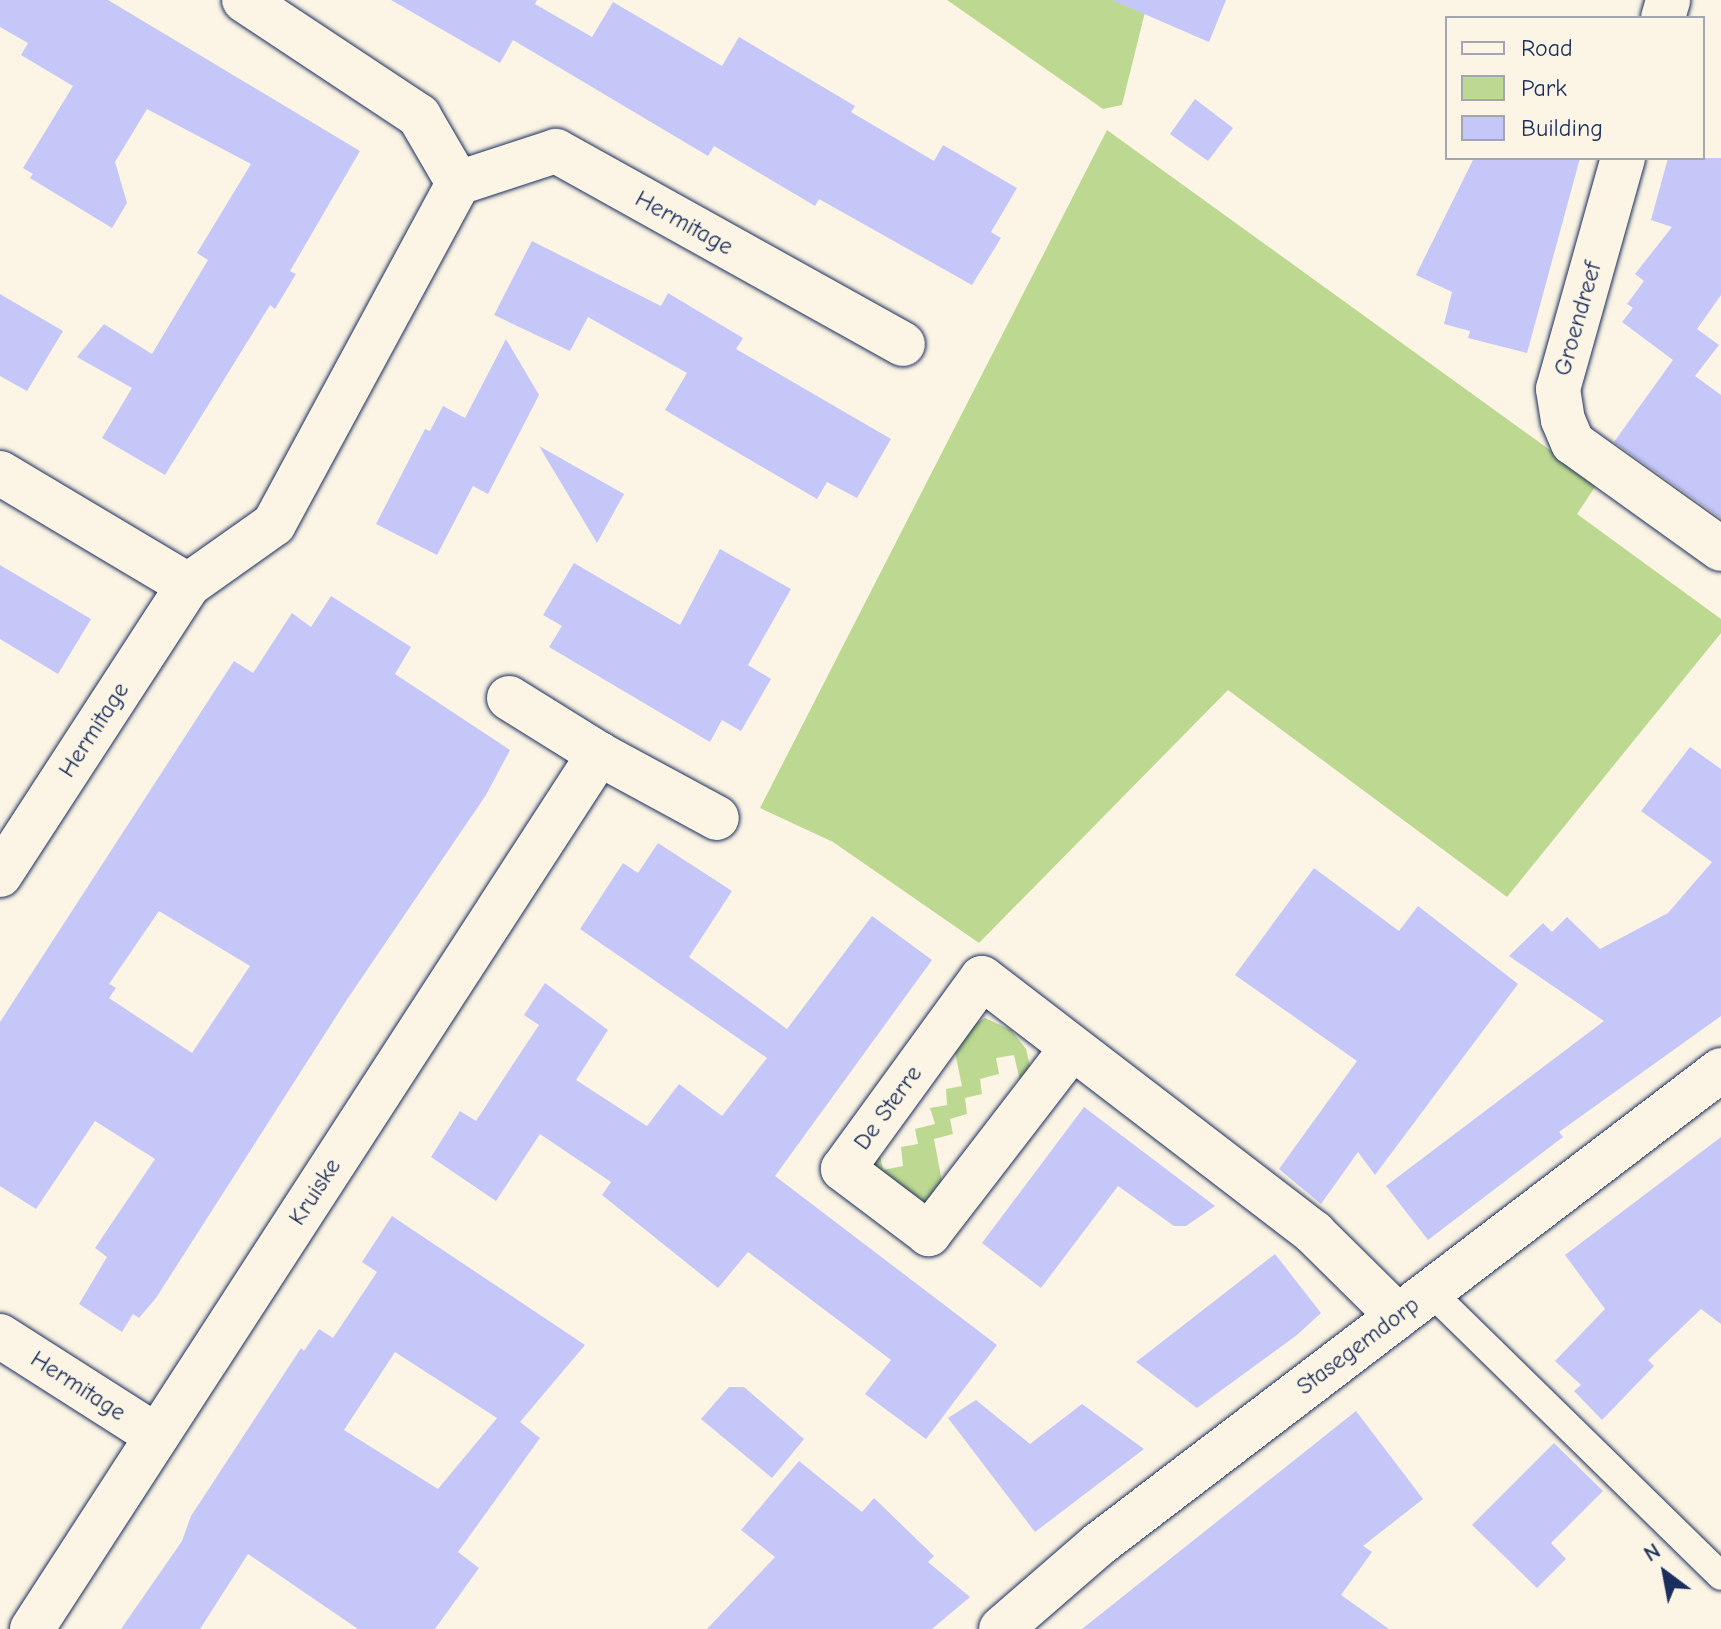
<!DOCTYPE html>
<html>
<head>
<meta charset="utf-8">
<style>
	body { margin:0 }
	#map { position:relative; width:1721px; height:1629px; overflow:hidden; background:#fcf5e5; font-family:"Comic Neue",sans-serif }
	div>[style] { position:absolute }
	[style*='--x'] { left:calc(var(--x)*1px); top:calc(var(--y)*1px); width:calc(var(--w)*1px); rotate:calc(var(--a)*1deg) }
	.green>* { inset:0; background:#bdd991 }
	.building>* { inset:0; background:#c5c7f9 }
	.roads { filter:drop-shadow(0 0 2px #1b2f5e) drop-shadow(0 0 2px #1b2f5e) }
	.service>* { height:28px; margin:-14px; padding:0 14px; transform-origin:14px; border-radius:14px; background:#fcf5e5 }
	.minor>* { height:44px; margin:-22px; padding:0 22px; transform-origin:22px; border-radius:22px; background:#fcf5e5 }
	.tertiary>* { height:44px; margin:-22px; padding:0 22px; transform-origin:22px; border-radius:22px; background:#fcf5e5 }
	span { translate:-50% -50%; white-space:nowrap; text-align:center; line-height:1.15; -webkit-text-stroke:6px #fcf5e5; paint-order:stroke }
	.street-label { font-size:24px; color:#1b2f5e }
	.legend { position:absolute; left:1445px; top:16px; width:260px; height:144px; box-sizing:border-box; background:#fcf5e5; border:2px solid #a2a6af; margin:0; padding:10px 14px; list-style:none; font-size:24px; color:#1b2f5e }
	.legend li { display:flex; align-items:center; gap:16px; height:40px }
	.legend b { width:40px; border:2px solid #a2a6af }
	.north { position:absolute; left:1625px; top:1533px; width:80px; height:80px; -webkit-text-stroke:6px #fcf5e5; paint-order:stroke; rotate:328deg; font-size:22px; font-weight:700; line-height:32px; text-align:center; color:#1b2f5e }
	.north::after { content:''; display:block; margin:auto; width:28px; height:36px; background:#1b2f5e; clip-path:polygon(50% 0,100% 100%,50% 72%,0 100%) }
</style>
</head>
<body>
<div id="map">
	<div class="green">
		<i style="clip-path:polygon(947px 0,1148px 0,1122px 105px,1103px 109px)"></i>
		<i style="clip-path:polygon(1107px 130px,1597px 484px,1577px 514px,1721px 619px,1721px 633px,1507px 897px,1228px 690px,979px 943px,833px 842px,760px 808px)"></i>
		<i style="clip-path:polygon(985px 1018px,1011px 1030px,1026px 1049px,1030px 1066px,1021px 1085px,1014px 1055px,996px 1058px,999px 1074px,980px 1079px,982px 1094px,965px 1098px,967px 1114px,950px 1119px,953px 1134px,934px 1139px,943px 1187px,920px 1208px,865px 1178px,877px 1140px,883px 1170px,903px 1166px,901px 1147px,918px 1144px,915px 1129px,935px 1124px,930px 1108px,947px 1105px,946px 1089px,962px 1086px,952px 1038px)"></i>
	</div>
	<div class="building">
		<i style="clip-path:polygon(0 0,108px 0,360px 151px,290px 271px,296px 274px,275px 309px,270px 305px,165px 475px,102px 438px,132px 388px,77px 357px,104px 324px,152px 354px,208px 260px,197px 253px,251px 164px,147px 109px,115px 162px,127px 203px,112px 228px,30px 178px,33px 174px,23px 168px,73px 86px,21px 55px,28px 43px,0 27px)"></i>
		<i style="clip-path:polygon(391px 0,537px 0,535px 4px,592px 37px,613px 2px,722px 66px,739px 37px,855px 106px,851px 112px,934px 161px,943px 145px,1017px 188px,991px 232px,1001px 238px,972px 285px,819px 199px,815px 206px,714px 146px,708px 156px,513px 40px,500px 63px)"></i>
		<i style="clip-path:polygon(1112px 0,1226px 0,1209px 42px)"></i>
		<i style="clip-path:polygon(1195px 99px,1233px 128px,1208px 161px,1170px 134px)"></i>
		<i style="clip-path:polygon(1474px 158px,1580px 158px,1527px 353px,1468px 338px,1470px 331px,1444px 324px,1452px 292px,1416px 275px)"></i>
		<i style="clip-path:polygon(1668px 158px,1721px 158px,1721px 295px,1697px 329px,1719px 345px,1695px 376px,1721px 395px,1721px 518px,1614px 442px,1673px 360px,1622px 322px,1633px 308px,1627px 304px,1644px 281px,1635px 274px,1672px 227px,1651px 220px)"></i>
		<i style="clip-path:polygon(532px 241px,661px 306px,668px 293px,743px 338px,736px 349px,891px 439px,857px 498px,827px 482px,817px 499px,665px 410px,687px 373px,588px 317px,570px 351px,494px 315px)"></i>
		<i style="clip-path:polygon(0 294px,63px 331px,27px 391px,0 376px)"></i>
		<i style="clip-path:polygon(506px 339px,539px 395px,488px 494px,473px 486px,437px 555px,376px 524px,425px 429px,430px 431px,443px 406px,465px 418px)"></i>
		<i style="clip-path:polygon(539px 446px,624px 494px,597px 543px)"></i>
		<i style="clip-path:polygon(720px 549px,791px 589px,748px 665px,771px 679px,741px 731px,722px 720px,710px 742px,549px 647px,562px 626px,543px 615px,574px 563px,680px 625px)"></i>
		<i style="clip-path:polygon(0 565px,91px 619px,58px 674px,0 639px)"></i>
		<i style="clip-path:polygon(evenodd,331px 596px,411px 647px,395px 674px,510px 750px,486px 795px,346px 1001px,156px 1298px,139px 1318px,133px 1314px,122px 1332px,79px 1304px,107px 1257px,95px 1248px,155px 1159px,95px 1121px,36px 1209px,0 1186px,0 1022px,234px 661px,253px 673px,292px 613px,311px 627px,331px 596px,159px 911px,250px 966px,192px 1053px,109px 998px,116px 988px,109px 984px,159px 911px)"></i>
		<i style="clip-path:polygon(1690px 747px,1721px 769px,1721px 1016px,1559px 1132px,1563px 1137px,1428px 1240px,1386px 1186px,1604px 1021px,1509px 956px,1543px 923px,1552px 932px,1567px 917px,1600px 949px,1668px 913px,1712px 862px,1641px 811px)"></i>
		<i style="clip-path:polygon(658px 843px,732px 891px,689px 957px,787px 1029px,872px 916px,932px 960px,775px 1176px,997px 1345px,926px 1439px,865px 1394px,891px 1360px,748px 1252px,718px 1288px,602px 1195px,611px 1182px,540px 1134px,496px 1201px,431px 1157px,460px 1111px,476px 1121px,519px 1055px,539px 1025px,524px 1015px,545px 983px,608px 1030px,576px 1080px,647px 1126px,679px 1084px,722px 1116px,767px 1058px,580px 929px,623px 863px,638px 873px)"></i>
		<i style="clip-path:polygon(1314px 868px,1399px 931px,1418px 906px,1518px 984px,1375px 1175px,1358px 1152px,1321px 1204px,1279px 1169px,1357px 1061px,1235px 975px)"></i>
		<i style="clip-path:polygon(1084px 1107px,1215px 1206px,1186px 1226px,1174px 1226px,1118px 1186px,1041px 1288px,982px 1243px)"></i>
		<i style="clip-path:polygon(1721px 1137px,1721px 1324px,1701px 1309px,1648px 1360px,1654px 1366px,1602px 1420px,1574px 1391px,1581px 1385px,1555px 1361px,1605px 1309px,1565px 1255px)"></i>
		<i style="clip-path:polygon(evenodd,392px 1216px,585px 1345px,520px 1422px,540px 1438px,458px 1552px,479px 1568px,435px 1629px,358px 1629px,248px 1554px,200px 1629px,121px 1629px,182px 1541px,191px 1516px,301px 1348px,304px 1351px,319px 1329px,333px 1338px,377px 1272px,362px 1262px,392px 1216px,395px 1352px,497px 1418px,438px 1489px,344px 1430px,395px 1352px)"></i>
		<i style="clip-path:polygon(1275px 1254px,1321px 1313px,1297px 1335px,1197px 1408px,1136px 1362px)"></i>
		<i style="clip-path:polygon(729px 1387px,744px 1387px,804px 1439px,772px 1478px,701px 1419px)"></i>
		<i style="clip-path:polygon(976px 1400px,1030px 1444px,1082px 1404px,1144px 1449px,1035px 1532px,948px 1418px)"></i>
		<i style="clip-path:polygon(1356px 1411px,1423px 1499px,1363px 1546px,1372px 1552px,1341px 1595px,1389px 1629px,1082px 1629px)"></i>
		<i style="clip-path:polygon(1554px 1443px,1603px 1491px,1551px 1543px,1566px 1559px,1537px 1588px,1472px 1525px)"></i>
		<i style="clip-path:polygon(799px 1461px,862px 1512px,874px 1498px,934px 1556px,928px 1562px,970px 1597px,932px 1629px,707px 1629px,775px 1557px,741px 1530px)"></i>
	</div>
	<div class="roads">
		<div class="service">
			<i style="--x:1430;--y:1291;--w:407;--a:44.4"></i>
		</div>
		<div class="minor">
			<i style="--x:244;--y:0;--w:210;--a:33.5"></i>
			<i style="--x:419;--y:116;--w:78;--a:59.8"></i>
			<i style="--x:1663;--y:18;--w:19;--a:-74"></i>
			<i style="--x:1623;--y:158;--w:240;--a:105.7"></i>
			<i style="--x:1558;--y:389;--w:31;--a:81"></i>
			<i style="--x:1563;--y:420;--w:25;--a:67"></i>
			<i style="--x:1573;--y:443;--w:182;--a:35.6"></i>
			<i style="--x:0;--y:473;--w:219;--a:30.8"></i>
			<i style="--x:509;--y:698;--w:106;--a:31.9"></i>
			<i style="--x:599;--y:754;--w:134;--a:28.5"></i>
			<i style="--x:0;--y:875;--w:346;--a:-57"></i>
			<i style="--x:188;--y:585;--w:105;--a:-35.3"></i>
			<i style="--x:274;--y:524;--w:387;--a:-61.6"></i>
			<i style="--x:458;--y:183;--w:103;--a:-18.1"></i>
			<i style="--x:556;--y:151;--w:397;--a:29.1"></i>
			<i style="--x:1072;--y:1048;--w:235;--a:127.6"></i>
			<i style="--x:929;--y:1234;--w:108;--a:-142.9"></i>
			<i style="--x:843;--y:1169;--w:236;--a:-54"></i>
			<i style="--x:982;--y:978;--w:419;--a:37.5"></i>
			<i style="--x:1314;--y:1233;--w:118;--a:44.7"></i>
			<i style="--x:0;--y:1336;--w:186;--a:32.5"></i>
			<i style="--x:32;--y:1629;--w:1043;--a:-57.06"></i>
		</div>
		<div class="tertiary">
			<i style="--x:1001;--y:1629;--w:130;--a:-40.9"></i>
			<i style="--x:1099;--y:1544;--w:782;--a:-37.31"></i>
		</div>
	</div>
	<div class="street-label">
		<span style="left:684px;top:223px;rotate:29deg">Hermitage</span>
		<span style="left:1578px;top:319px;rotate:-74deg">Groendreef</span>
		<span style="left:94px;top:730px;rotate:-57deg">Hermitage</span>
		<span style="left:888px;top:1108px;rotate:-54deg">De Sterre</span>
		<span style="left:315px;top:1192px;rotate:-57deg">Kruiske</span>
		<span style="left:1358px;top:1346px;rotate:-37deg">Stasegemdorp</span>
		<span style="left:78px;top:1386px;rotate:33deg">Hermitage</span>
	</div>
	<ul class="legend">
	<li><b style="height:10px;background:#fcf5e5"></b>Road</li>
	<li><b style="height:22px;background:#bdd991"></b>Park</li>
	<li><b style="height:22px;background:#c5c7f9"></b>Building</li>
	</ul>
	<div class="north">N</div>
</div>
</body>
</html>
